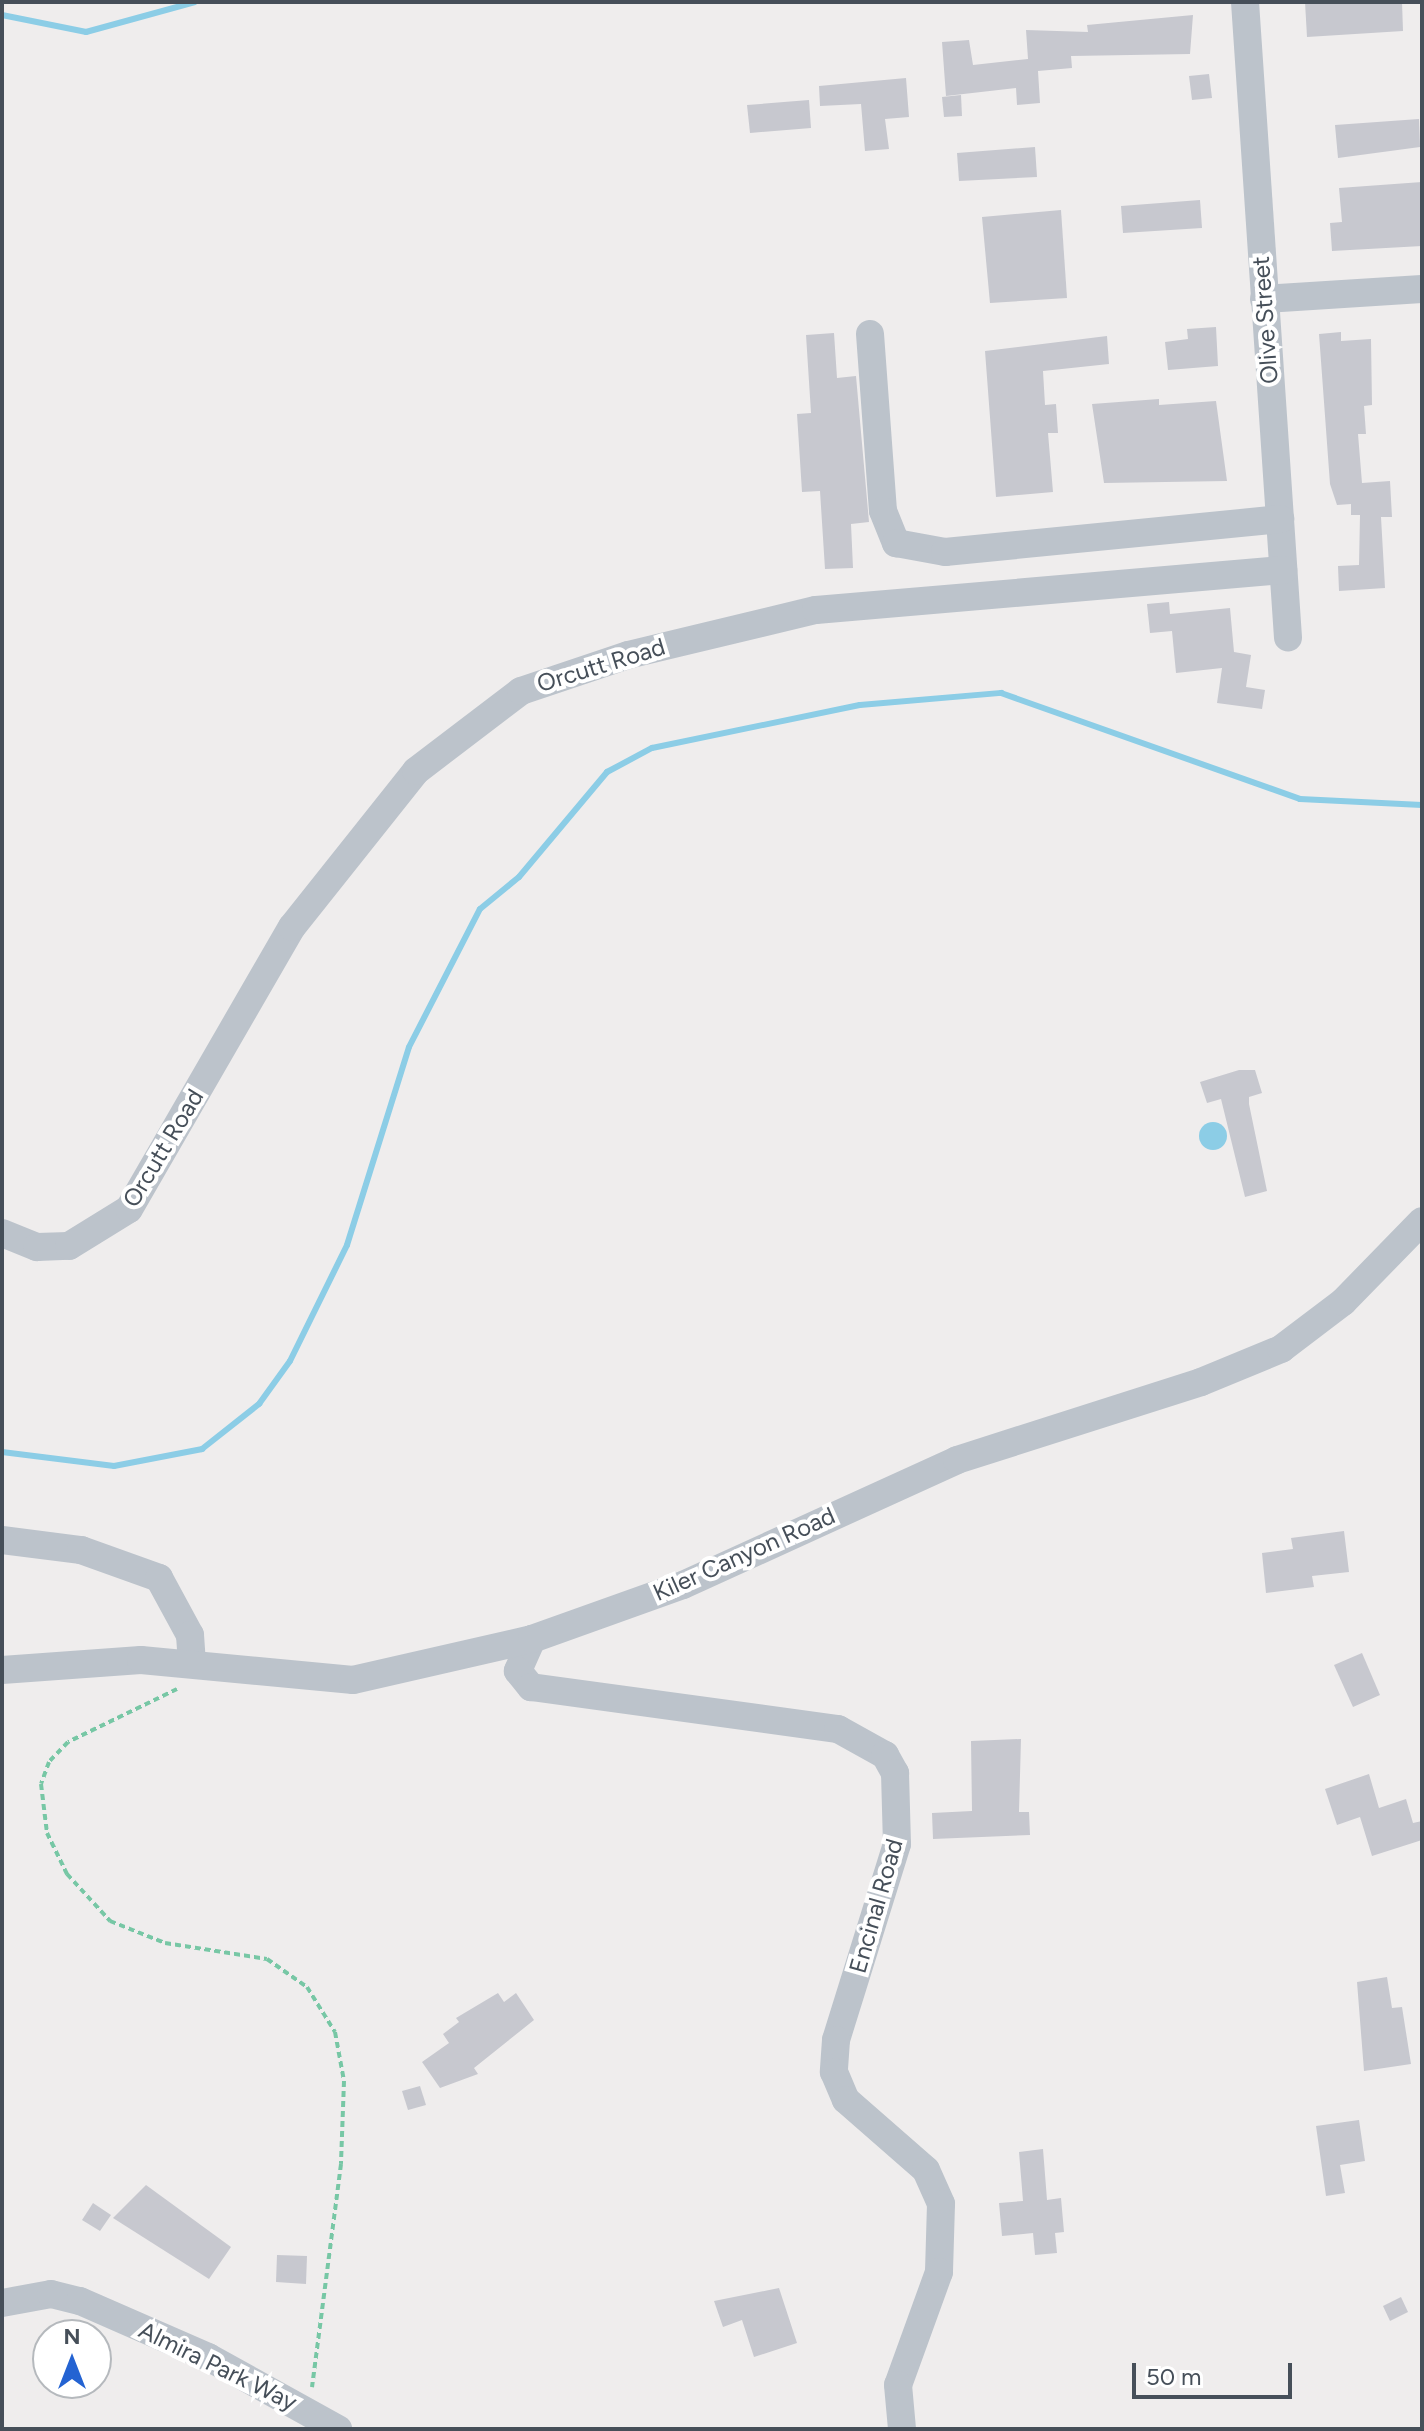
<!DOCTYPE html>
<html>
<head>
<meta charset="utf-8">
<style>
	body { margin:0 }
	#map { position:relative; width:1424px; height:2431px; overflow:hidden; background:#efeded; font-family:Figtree,sans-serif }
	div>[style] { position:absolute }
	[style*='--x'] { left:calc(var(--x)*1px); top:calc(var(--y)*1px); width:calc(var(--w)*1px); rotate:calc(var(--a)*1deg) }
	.water>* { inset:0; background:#8ccde6 }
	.round { border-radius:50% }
	.stream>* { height:6px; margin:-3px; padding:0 3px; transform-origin:3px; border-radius:3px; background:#8ccde6 }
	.building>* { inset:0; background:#c7c8cf }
	.path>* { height:4px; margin-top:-2px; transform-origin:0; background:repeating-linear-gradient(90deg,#77c7a5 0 6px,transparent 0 10px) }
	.minor>* { height:28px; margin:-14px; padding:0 14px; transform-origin:14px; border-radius:14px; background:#bcc3cb }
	span { translate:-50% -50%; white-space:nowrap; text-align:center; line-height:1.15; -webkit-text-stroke:8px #fff; paint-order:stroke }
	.street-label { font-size:24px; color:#464f59 }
	.frame { position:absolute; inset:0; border:4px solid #464f59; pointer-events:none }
	.north { position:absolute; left:32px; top:2319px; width:80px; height:80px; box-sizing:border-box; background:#fff; border:2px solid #b5b9bd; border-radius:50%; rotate:0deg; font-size:22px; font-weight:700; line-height:32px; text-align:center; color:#464f59 }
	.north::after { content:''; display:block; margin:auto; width:28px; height:36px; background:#2463d2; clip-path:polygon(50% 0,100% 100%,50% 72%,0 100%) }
	.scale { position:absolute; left:1132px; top:2363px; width:160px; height:36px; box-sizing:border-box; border:4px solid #464f59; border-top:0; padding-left:10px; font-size:24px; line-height:28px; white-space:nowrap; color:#464f59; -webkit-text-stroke:6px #fff; paint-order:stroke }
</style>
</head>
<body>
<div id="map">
	<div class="water">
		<i class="round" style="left:1199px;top:1122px;width:28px;height:28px"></i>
	</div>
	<div class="stream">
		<i style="--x:2;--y:15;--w:86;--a:11.4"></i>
		<i style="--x:86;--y:32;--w:113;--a:-15.4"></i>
		<i style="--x:2;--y:1452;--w:113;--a:7.1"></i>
		<i style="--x:114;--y:1466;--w:90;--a:-10.9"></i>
		<i style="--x:202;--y:1449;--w:73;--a:-38.3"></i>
		<i style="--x:259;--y:1404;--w:53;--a:-54.2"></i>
		<i style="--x:290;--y:1361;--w:129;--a:-63.8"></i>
		<i style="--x:347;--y:1245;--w:207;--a:-72.6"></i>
		<i style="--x:409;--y:1047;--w:155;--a:-62.8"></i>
		<i style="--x:480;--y:909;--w:50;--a:-39.4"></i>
		<i style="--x:519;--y:877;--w:137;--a:-50"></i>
		<i style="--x:607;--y:772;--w:51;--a:-28.1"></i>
		<i style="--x:652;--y:748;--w:212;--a:-11.7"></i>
		<i style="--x:860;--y:705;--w:142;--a:-4.9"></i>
		<i style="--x:1001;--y:693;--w:317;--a:19.5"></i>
		<i style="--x:1300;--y:799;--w:122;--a:2.8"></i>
	</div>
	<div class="building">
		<i style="clip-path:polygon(1305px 2px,1402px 2px,1403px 31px,1307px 37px)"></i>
		<i style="clip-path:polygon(1193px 15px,1190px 54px,1071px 56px,1072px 68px,1038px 71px,1040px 103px,1017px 105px,1016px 88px,946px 96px,942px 42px,969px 40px,973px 65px,1028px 59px,1026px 30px,1088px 32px,1087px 25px)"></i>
		<i style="clip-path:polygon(1209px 74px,1212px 98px,1192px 100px,1189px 76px)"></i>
		<i style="clip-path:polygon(906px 78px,909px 117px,885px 119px,889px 149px,865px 151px,861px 104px,820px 106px,819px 86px)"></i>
		<i style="clip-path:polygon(961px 95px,962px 116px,944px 117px,942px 97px)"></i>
		<i style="clip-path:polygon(809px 100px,811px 128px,750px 133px,747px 105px)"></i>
		<i style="clip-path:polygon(1419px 119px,1420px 147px,1338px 158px,1335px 125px)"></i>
		<i style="clip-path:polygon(1035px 147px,1037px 177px,959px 181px,957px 153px)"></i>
		<i style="clip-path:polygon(1422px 182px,1422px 246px,1332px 251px,1330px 223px,1342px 222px,1339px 188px)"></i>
		<i style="clip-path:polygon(1200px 200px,1202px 228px,1123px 233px,1121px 206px)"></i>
		<i style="clip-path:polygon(1061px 210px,1067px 298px,990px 303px,982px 217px)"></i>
		<i style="clip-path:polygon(1216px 327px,1218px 366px,1168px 370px,1165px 342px,1188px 339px,1187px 329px)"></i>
		<i style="clip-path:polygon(1341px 332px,1341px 341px,1371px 339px,1372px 405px,1364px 406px,1366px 434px,1358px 434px,1362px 483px,1390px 481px,1392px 517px,1381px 517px,1385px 588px,1339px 591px,1338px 566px,1359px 565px,1360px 515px,1351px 515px,1351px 504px,1337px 505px,1330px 484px,1319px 334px)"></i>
		<i style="clip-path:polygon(834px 333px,837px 378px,856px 376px,869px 522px,851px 524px,853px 568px,825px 569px,820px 491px,802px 492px,797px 414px,811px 413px,806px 335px)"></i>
		<i style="clip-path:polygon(1107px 336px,1109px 364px,1043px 371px,1045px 405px,1056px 404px,1058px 433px,1048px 433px,1053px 492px,996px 497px,985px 351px)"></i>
		<i style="clip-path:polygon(1159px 399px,1159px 405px,1216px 401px,1227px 481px,1104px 483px,1092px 404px)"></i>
		<i style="clip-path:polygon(1169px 602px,1170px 614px,1230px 608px,1234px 652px,1251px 655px,1246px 687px,1265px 690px,1262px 709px,1217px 703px,1222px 668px,1176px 673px,1172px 631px,1150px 633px,1147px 604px)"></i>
		<i style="clip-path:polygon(1239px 1070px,1255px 1070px,1262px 1093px,1249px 1097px,1249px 1104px,1267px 1191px,1245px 1197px,1221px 1099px,1207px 1103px,1200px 1082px)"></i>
		<i style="clip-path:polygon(1344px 1531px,1349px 1572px,1312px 1576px,1314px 1587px,1266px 1593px,1262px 1553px,1293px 1549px,1291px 1538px)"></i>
		<i style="clip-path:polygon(1362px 1653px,1380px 1695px,1353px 1707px,1334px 1665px)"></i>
		<i style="clip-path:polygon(1021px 1739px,1019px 1812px,1029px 1812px,1030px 1835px,933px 1839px,932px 1813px,972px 1811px,971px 1741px)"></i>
		<i style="clip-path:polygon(1369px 1774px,1379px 1808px,1406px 1799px,1413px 1823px,1422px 1821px,1422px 1840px,1372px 1856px,1360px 1817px,1337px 1825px,1325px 1789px)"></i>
		<i style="clip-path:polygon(1387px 1977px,1392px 2008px,1402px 2007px,1411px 2064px,1364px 2071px,1357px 1982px)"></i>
		<i style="clip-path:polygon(498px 1993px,504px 2002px,516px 1993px,534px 2020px,474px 2068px,478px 2074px,440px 2088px,422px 2062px,449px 2043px,443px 2034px,459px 2022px,456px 2018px)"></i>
		<i style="clip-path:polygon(420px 2086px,426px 2105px,408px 2110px,402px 2091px)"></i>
		<i style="clip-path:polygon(1359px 2120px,1365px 2161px,1340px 2165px,1345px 2193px,1326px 2196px,1316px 2126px)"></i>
		<i style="clip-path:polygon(1043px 2149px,1047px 2200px,1061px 2198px,1064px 2232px,1055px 2233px,1057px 2253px,1035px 2255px,1033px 2233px,1002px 2236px,999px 2203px,1023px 2201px,1019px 2152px)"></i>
		<i style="clip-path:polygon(146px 2185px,231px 2247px,209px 2279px,113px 2218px)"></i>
		<i style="clip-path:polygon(93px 2203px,111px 2215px,100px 2231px,82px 2220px)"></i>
		<i style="clip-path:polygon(277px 2255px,307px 2256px,306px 2284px,276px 2282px)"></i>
		<i style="clip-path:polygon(779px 2288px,797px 2343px,754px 2357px,742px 2320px,723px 2327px,714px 2301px)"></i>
		<i style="clip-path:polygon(1401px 2297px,1408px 2312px,1390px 2321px,1383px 2306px)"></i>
	</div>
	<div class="path">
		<i style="--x:177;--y:1689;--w:121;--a:154.1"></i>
		<i style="--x:68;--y:1742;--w:28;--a:134"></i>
		<i style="--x:49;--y:1762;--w:23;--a:110"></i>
		<i style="--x:41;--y:1784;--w:49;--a:83"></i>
		<i style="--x:47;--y:1833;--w:46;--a:64"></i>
		<i style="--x:67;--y:1874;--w:64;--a:47.5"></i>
		<i style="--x:110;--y:1921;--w:59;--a:21.8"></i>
		<i style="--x:165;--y:1943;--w:103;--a:8.9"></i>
		<i style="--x:267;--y:1959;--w:49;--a:35"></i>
		<i style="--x:307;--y:1987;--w:53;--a:58.1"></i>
		<i style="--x:335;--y:2032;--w:50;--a:79.6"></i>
		<i style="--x:344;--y:2081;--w:83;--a:92.1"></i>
		<i style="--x:341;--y:2164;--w:225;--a:97.4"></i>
	</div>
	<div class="minor">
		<i style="--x:1245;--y:2;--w:637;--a:86.13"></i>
		<i style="--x:1264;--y:299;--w:158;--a:-3.6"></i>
		<i style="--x:870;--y:334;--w:177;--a:85.8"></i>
		<i style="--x:883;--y:511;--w:35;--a:68"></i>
		<i style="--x:896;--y:543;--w:50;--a:10.4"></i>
		<i style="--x:945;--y:552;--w:337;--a:-5.6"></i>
		<i style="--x:2;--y:1233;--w:38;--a:22"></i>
		<i style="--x:37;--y:1247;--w:32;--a:-2"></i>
		<i style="--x:69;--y:1246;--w:70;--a:-31.7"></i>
		<i style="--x:129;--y:1209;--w:326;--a:-60"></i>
		<i style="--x:292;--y:927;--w:199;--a:-51.5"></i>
		<i style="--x:416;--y:771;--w:132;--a:-37.3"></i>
		<i style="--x:521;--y:691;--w:113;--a:-18.6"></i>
		<i style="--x:628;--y:655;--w:193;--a:-13.5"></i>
		<i style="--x:816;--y:610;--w:469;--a:-4.9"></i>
		<i style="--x:2;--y:1540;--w:80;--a:7.2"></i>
		<i style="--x:81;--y:1550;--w:83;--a:19.7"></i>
		<i style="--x:159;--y:1578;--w:65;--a:61.5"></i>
		<i style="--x:190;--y:1635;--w:29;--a:86"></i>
		<i style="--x:532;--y:1639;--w:35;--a:114"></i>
		<i style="--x:518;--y:1671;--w:21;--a:51"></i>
		<i style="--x:531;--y:1687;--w:310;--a:7.8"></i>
		<i style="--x:838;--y:1729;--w:54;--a:29"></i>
		<i style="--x:885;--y:1755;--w:21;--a:61"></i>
		<i style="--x:895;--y:1773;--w:71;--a:88.4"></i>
		<i style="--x:897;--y:1844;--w:205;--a:107.3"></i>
		<i style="--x:836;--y:2040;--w:32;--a:94"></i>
		<i style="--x:834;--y:2072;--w:30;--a:67"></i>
		<i style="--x:846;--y:2100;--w:106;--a:41.2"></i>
		<i style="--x:926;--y:2170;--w:37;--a:66"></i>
		<i style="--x:941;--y:2204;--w:68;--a:91.7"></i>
		<i style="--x:939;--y:2272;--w:120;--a:109.9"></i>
		<i style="--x:898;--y:2385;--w:44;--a:84.8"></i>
		<i style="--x:2;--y:1670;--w:139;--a:-4.1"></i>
		<i style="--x:141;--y:1660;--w:213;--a:5.4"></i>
		<i style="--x:353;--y:1680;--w:184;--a:-12.9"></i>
		<i style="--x:532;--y:1639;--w:160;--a:-19.7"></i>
		<i style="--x:683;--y:1585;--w:301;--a:-24.5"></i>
		<i style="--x:957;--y:1460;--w:256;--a:-17.7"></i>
		<i style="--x:1201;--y:1382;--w:87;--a:-22.4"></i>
		<i style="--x:1281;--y:1349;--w:78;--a:-37.2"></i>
		<i style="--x:1343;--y:1302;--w:113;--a:-45.7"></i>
		<i style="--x:2;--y:2303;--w:50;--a:-10.4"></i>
		<i style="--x:51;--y:2294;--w:30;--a:14"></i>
		<i style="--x:80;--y:2301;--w:140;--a:23.6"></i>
		<i style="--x:208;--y:2357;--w:149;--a:29"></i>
	</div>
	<div class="street-label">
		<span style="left:1265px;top:320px;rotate:-94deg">Olive Street</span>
		<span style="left:601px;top:665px;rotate:-17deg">Orcutt Road</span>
		<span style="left:163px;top:1148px;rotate:-59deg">Orcutt Road</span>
		<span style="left:744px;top:1554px;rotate:-24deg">Kiler Canyon Road</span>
		<span style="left:876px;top:1906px;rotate:-74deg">Encinal Road</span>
		<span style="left:218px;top:2366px;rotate:26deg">Almira Park Way</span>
	</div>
	<div class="frame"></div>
	<div class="north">N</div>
	<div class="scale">50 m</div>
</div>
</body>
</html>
